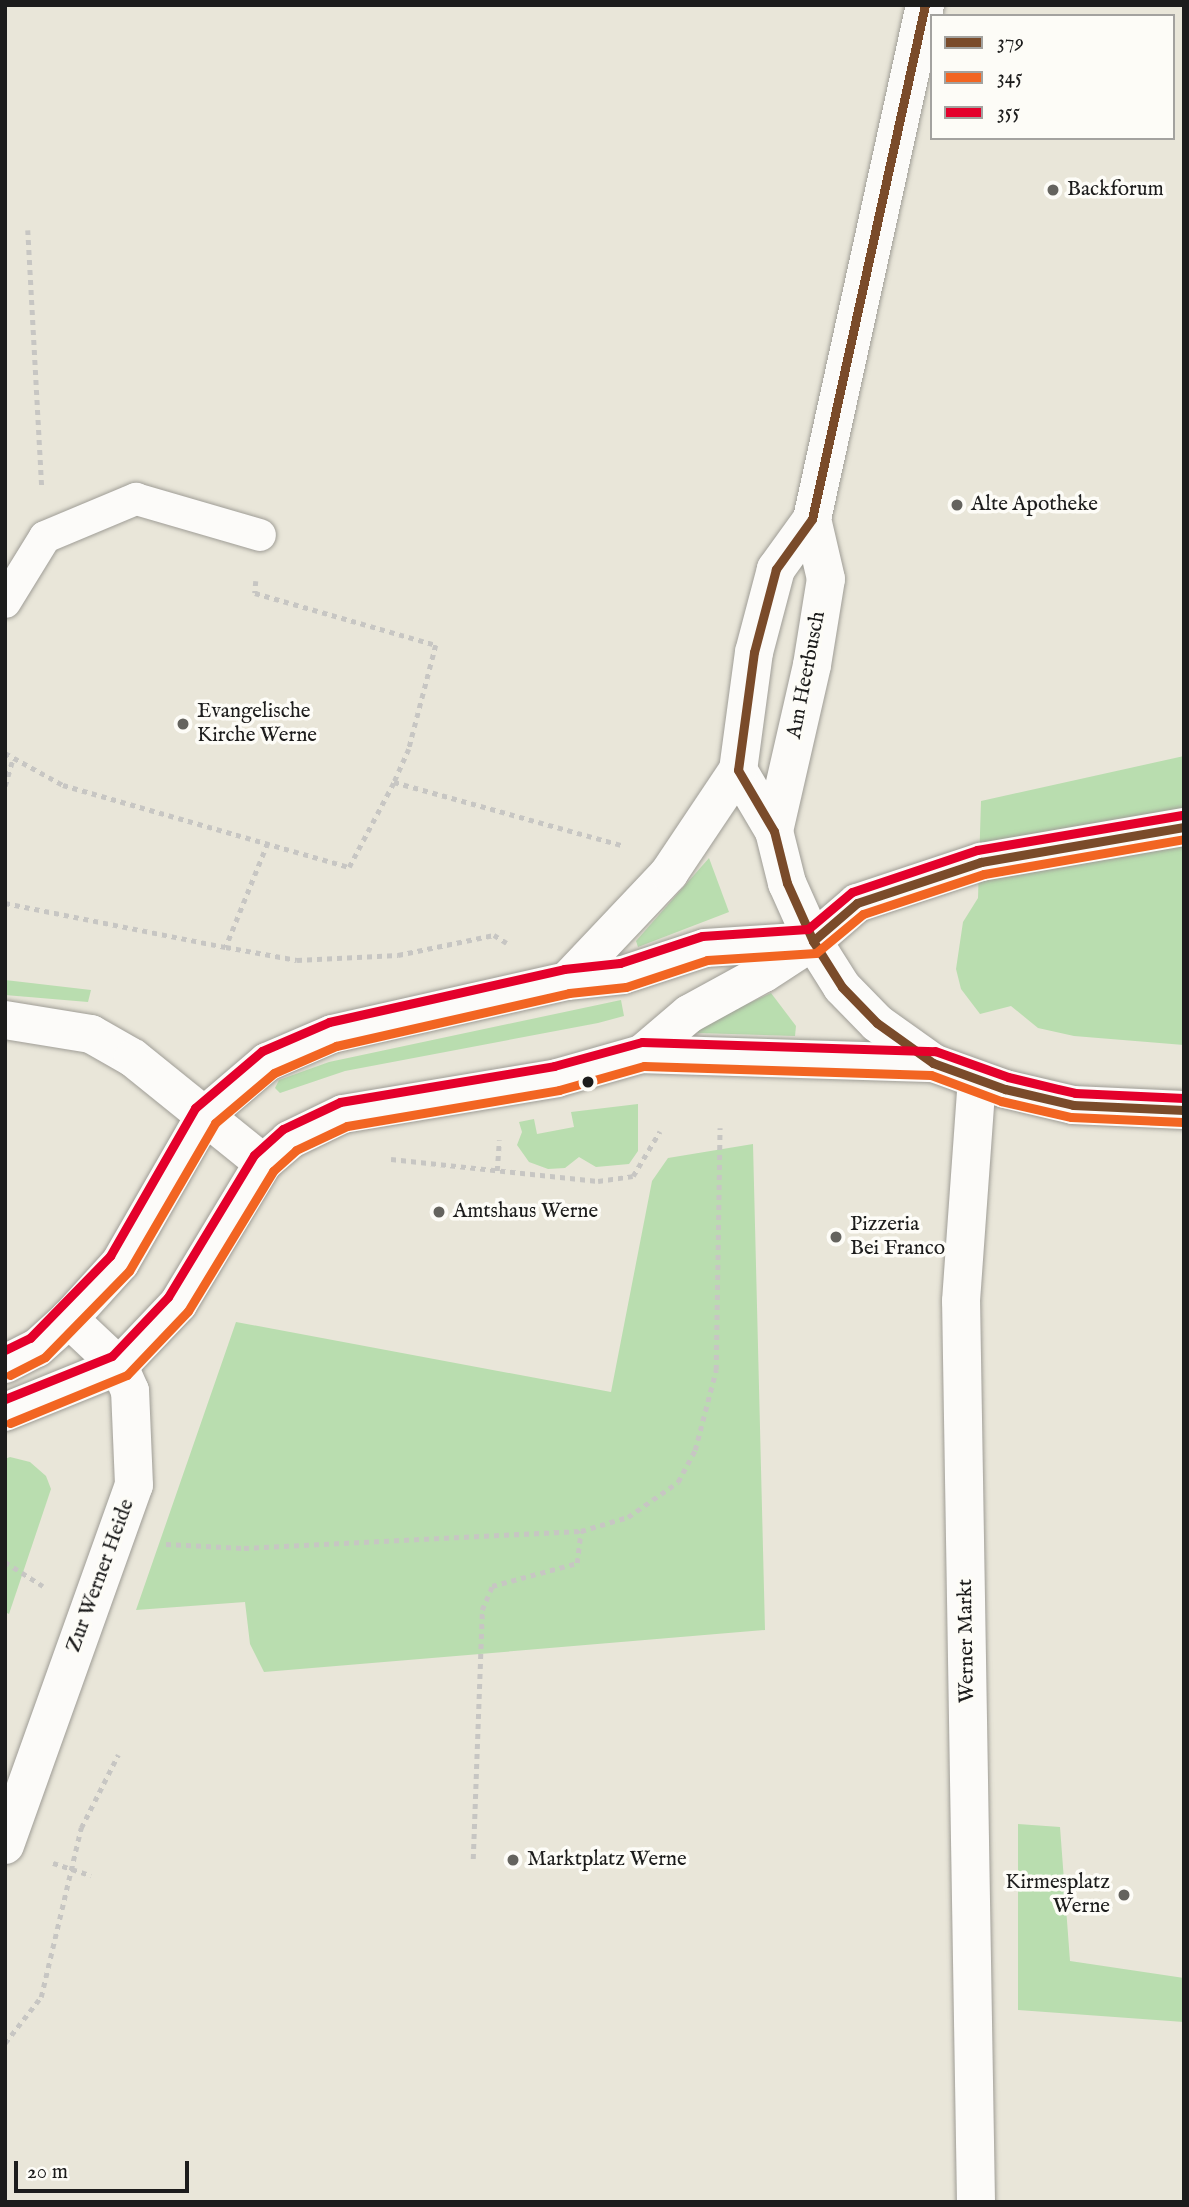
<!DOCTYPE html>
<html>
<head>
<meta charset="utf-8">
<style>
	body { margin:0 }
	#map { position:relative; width:1189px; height:2207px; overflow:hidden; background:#e9e6d9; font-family:"IM FELL English",serif }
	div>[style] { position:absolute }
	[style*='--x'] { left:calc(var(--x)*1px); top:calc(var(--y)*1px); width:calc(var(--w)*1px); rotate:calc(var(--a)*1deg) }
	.green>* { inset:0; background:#b9ddaf }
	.path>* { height:4.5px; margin-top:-2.25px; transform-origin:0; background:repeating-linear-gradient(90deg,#c7c6c3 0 5px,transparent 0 10px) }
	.roads { filter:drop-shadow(0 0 2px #9f9d96) drop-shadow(0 0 2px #9f9d96) }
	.service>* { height:32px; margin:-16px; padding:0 16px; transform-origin:16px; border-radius:16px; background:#fcfbf9 }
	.minor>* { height:38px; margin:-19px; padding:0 19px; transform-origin:19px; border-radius:19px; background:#fcfbf9 }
	.bus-1>* { height:9px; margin:-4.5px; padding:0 4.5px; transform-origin:4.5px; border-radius:4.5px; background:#7a4b2a }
	.bus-2>* { height:9px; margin:-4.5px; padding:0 4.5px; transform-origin:4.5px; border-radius:4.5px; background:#f26522 }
	.bus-3>* { height:9px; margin:-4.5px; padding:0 4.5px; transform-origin:4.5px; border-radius:4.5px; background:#e4002b }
	.dots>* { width:19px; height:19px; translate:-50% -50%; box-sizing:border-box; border:4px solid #fdfcf7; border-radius:50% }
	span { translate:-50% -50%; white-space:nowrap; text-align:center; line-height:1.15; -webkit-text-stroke:7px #fdfcf7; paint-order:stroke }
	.poi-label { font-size:21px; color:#1c1c1c }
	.left { translate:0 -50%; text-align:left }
	.right { translate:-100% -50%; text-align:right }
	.street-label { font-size:21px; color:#1c1c1c }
	.frame { position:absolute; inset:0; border:7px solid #1c1c1c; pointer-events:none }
	.legend { position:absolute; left:930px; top:14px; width:245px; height:126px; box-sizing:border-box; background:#fdfcf7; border:2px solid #a3a29f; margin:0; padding:9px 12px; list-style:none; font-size:21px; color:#1c1c1c }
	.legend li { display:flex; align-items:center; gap:14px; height:35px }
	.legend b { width:35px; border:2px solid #a3a29f }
	.scale { position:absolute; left:14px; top:2161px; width:175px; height:32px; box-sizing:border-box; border:4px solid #1c1c1c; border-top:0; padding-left:9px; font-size:21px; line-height:24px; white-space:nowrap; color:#1c1c1c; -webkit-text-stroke:5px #fdfcf7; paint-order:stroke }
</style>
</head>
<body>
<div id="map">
	<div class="green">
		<i style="clip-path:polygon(1184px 756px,1184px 1045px,1074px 1036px,1038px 1028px,1011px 1006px,980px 1014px,961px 989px,956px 969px,963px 922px,978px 898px,981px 801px)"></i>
		<i style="clip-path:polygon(709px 858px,729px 912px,638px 947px,636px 941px)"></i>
		<i style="clip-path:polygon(5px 980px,91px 990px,88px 1002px,5px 995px)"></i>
		<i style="clip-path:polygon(771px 993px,796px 1026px,795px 1036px,698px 1033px,697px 1027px)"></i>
		<i style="clip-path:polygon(621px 1000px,624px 1016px,598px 1023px,345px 1071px,280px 1093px,275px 1088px,279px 1080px,329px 1062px)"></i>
		<i style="clip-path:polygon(638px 1104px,638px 1151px,629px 1164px,596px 1167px,579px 1157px,565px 1168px,548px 1169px,529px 1162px,517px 1145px,522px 1132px,519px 1122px,534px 1119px,537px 1134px,574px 1127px,571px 1112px)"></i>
		<i style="clip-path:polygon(753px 1144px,765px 1630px,264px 1672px,250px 1644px,245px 1602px,136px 1610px,236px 1322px,611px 1392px,652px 1181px,668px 1158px)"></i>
		<i style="clip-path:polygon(10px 1457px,30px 1462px,46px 1476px,51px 1489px,9px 1614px,5px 1612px,5px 1459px)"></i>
		<i style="clip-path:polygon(1018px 1824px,1060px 1827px,1070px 1961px,1184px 1978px,1184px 2022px,1018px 2010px)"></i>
	</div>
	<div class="path">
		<i style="--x:28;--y:230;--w:258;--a:86.9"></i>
		<i style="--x:256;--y:581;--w:12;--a:95"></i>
		<i style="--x:255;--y:593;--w:188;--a:16"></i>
		<i style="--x:436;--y:645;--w:107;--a:104.6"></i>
		<i style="--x:409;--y:749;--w:36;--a:114"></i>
		<i style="--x:5;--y:753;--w:66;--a:28.9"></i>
		<i style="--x:63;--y:785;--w:298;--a:16"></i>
		<i style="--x:349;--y:867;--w:96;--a:-62.1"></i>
		<i style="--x:394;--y:782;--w:239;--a:15.5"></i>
		<i style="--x:5;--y:786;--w:29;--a:-74"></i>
		<i style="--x:268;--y:843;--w:112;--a:112"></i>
		<i style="--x:226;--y:947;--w:72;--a:10.4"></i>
		<i style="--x:297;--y:960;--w:101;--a:-2.8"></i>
		<i style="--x:398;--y:955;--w:98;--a:-11.8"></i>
		<i style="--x:494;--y:935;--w:15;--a:32"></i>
		<i style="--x:5;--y:903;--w:225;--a:11.3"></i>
		<i style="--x:391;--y:1159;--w:208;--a:6.1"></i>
		<i style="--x:598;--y:1181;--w:35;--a:-8"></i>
		<i style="--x:633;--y:1176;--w:52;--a:-59"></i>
		<i style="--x:497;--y:1171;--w:31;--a:-86"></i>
		<i style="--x:166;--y:1544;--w:78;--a:2.9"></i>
		<i style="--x:244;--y:1548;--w:337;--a:-2.9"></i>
		<i style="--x:581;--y:1531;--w:49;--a:-16.6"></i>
		<i style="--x:628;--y:1517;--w:61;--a:-35"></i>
		<i style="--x:678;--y:1482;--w:36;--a:-62"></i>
		<i style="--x:695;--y:1450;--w:83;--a:-75.3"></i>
		<i style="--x:716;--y:1370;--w:242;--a:-89.1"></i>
		<i style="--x:5;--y:1562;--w:45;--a:32.3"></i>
		<i style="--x:473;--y:1859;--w:249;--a:-87.9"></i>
		<i style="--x:482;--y:1610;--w:26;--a:-67"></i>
		<i style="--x:492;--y:1586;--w:88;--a:-15.1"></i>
		<i style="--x:577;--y:1563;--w:32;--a:-83"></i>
		<i style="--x:53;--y:1863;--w:40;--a:18"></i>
		<i style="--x:5;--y:2043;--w:58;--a:-52"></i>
		<i style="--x:41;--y:1997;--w:174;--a:-76.7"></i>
		<i style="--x:81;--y:1828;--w:82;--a:-63.1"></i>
	</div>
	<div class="roads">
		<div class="service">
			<i style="--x:5;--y:602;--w:76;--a:-58.4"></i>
			<i style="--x:45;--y:537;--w:99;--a:-22.7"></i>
			<i style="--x:136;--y:499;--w:129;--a:16.2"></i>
		</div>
		<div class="minor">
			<i style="--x:925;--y:5;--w:526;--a:102.4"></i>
			<i style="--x:812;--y:519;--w:62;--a:125.8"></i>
			<i style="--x:776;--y:569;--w:86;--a:104.8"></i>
			<i style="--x:754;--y:652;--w:119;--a:97.7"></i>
			<i style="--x:738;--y:770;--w:71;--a:59.5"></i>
			<i style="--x:774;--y:831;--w:54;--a:76"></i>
			<i style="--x:787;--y:883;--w:64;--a:65.9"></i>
			<i style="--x:813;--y:941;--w:54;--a:57.8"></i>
			<i style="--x:842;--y:987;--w:50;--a:45.8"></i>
			<i style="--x:877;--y:1023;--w:69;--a:35.5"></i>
			<i style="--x:933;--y:1063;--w:77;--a:19.9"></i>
			<i style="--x:1005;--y:1089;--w:70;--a:13.2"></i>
			<i style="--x:1073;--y:1105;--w:111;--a:2.6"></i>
			<i style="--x:774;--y:831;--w:170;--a:-77.1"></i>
			<i style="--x:812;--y:665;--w:87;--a:-80.8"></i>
			<i style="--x:826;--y:579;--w:62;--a:-103.1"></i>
			<i style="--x:567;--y:981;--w:149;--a:-46.6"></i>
			<i style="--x:669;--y:873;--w:124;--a:-56.2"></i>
			<i style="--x:5;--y:1020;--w:87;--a:9.2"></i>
			<i style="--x:91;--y:1034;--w:48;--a:29.7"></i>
			<i style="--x:133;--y:1058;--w:167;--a:38.9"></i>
			<i style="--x:642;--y:1054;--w:62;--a:-40.4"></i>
			<i style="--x:689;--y:1014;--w:85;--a:-28.7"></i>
			<i style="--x:764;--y:973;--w:59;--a:-33.1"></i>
			<i style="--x:813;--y:941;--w:58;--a:-40.8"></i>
			<i style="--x:857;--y:903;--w:131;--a:-18.3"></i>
			<i style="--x:981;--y:862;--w:206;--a:-9.8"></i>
			<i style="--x:5;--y:1364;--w:36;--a:-27"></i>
			<i style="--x:37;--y:1348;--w:43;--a:-42.2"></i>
			<i style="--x:69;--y:1319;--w:76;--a:-47.7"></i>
			<i style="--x:120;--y:1263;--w:171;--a:-60.1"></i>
			<i style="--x:205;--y:1115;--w:82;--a:-40.5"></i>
			<i style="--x:267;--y:1062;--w:71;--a:-23.3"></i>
			<i style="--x:332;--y:1034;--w:241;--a:-12.7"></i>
			<i style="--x:567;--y:981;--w:56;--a:-6.1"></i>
			<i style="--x:623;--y:975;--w:86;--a:-18.2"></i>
			<i style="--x:705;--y:948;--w:108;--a:-3.7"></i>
			<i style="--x:5;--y:1412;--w:123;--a:-22"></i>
			<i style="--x:119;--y:1366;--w:86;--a:-46.4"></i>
			<i style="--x:178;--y:1304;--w:165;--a:-58.9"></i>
			<i style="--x:263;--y:1163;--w:35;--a:-41"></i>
			<i style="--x:289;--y:1140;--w:60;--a:-25.7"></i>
			<i style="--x:343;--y:1114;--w:217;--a:-9.5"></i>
			<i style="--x:557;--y:1078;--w:88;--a:-15.8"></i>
			<i style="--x:642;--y:1054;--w:291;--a:1.8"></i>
			<i style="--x:5;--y:1845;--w:382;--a:-70.3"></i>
			<i style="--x:134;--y:1485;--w:94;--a:-92.4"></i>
			<i style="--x:130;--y:1391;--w:27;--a:-114"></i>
			<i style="--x:119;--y:1366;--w:69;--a:-136.8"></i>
			<i style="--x:976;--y:2202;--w:901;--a:-90.95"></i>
			<i style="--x:961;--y:1301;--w:222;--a:-85.9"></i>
		</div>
	</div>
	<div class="bus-1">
		<i style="--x:925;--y:5;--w:526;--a:102.4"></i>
		<i style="--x:812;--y:519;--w:62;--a:125.8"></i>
		<i style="--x:776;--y:569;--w:86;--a:104.8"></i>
		<i style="--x:754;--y:652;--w:119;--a:97.7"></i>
		<i style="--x:738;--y:770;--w:71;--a:59.5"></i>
		<i style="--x:774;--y:831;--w:54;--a:76"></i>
		<i style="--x:787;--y:883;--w:64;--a:65.9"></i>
		<i style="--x:813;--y:941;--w:54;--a:57.8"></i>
		<i style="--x:842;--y:987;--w:50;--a:45.8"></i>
		<i style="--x:877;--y:1023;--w:69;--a:35.5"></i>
		<i style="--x:933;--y:1063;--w:77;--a:19.9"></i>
		<i style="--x:1005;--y:1089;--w:70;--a:13.2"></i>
		<i style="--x:1073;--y:1105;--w:111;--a:2.6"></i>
		<i style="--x:813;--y:941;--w:58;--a:-40.8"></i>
		<i style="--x:857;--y:903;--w:131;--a:-18.3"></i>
		<i style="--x:981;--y:862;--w:206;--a:-9.8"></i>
	</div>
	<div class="bus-2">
		<i style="--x:10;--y:1375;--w:39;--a:-27"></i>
		<i style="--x:45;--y:1357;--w:120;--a:-45.7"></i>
		<i style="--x:129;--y:1271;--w:171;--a:-59.8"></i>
		<i style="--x:215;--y:1123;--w:77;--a:-40.3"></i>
		<i style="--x:274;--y:1073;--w:68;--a:-23.5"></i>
		<i style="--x:336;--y:1046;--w:239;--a:-12.8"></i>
		<i style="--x:569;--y:993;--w:57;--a:-6"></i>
		<i style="--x:626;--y:987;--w:85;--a:-18.4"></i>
		<i style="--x:707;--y:960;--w:109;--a:-3.7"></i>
		<i style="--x:816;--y:953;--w:61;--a:-39.7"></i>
		<i style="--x:863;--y:914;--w:127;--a:-18.3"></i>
		<i style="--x:984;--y:874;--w:203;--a:-9.9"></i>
		<i style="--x:10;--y:1423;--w:126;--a:-22.3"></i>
		<i style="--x:127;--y:1375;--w:88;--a:-46.4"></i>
		<i style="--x:188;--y:1311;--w:164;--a:-58.7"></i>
		<i style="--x:273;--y:1171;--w:31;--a:-42"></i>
		<i style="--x:296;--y:1150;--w:56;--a:-25.2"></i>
		<i style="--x:347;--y:1126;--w:215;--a:-9.6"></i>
		<i style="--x:559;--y:1090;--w:88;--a:-15.8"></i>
		<i style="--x:644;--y:1066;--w:287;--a:1.8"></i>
		<i style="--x:931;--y:1075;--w:75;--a:20.4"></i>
		<i style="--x:1001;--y:1101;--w:72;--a:12.9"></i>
		<i style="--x:1071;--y:1117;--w:112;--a:2.6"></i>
	</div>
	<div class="bus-3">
		<i style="--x:5;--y:1350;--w:28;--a:-26"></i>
		<i style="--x:30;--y:1338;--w:115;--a:-45.7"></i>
		<i style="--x:110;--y:1256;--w:171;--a:-60.1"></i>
		<i style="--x:195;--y:1108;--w:88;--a:-40.4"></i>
		<i style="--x:262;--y:1051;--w:73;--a:-23.4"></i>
		<i style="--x:329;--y:1022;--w:241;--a:-12.7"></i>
		<i style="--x:564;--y:969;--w:56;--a:-6.1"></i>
		<i style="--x:620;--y:963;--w:86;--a:-18.2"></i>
		<i style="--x:702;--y:936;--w:106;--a:-3.8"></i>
		<i style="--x:808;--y:929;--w:57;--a:-40.1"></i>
		<i style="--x:852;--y:892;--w:132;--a:-18.6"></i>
		<i style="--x:977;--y:850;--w:208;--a:-9.7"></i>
		<i style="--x:5;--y:1399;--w:115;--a:-21.9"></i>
		<i style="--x:112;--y:1356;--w:81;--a:-46.5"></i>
		<i style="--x:168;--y:1297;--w:166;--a:-58.8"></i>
		<i style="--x:254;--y:1155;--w:39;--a:-42"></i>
		<i style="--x:283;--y:1129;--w:63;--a:-25.3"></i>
		<i style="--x:340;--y:1102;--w:217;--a:-9.5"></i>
		<i style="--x:554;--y:1066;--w:91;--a:-15.3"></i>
		<i style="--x:642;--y:1042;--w:293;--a:1.8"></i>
		<i style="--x:935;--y:1051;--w:77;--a:19.6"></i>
		<i style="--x:1008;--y:1077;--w:69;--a:13.4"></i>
		<i style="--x:1075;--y:1093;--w:109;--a:2.6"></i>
	</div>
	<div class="dots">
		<i style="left:1053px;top:190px;background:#64635e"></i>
		<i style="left:957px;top:505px;background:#64635e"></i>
		<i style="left:183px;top:724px;background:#64635e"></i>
		<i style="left:588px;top:1082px;background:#1c1c1c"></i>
		<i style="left:439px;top:1212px;background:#64635e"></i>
		<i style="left:836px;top:1237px;background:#64635e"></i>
		<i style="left:513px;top:1860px;background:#64635e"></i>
		<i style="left:1124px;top:1895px;background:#64635e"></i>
	</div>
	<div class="poi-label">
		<span class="left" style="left:1067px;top:190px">Backforum</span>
		<span class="left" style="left:971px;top:505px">Alte Apotheke</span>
		<span class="left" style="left:197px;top:724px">Evangelische<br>Kirche Werne</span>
		<span class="left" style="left:453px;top:1212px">Amtshaus Werne</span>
		<span class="left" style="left:850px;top:1237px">Pizzeria<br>Bei Franco</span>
		<span class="left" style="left:527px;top:1860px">Marktplatz Werne</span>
		<span class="right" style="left:1110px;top:1895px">Kirmesplatz<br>Werne</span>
	</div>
	<div class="street-label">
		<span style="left:807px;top:675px;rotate:-79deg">Am Heerbusch</span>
		<span style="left:101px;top:1576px;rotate:-70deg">Zur Werner Heide</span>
		<span style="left:967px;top:1641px;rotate:-91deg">Werner Markt</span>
	</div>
	<div class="frame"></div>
	<ul class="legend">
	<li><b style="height:9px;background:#7a4b2a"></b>379</li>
	<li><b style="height:9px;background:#f26522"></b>345</li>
	<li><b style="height:9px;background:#e4002b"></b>355</li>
	</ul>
	<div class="scale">20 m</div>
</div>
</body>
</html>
